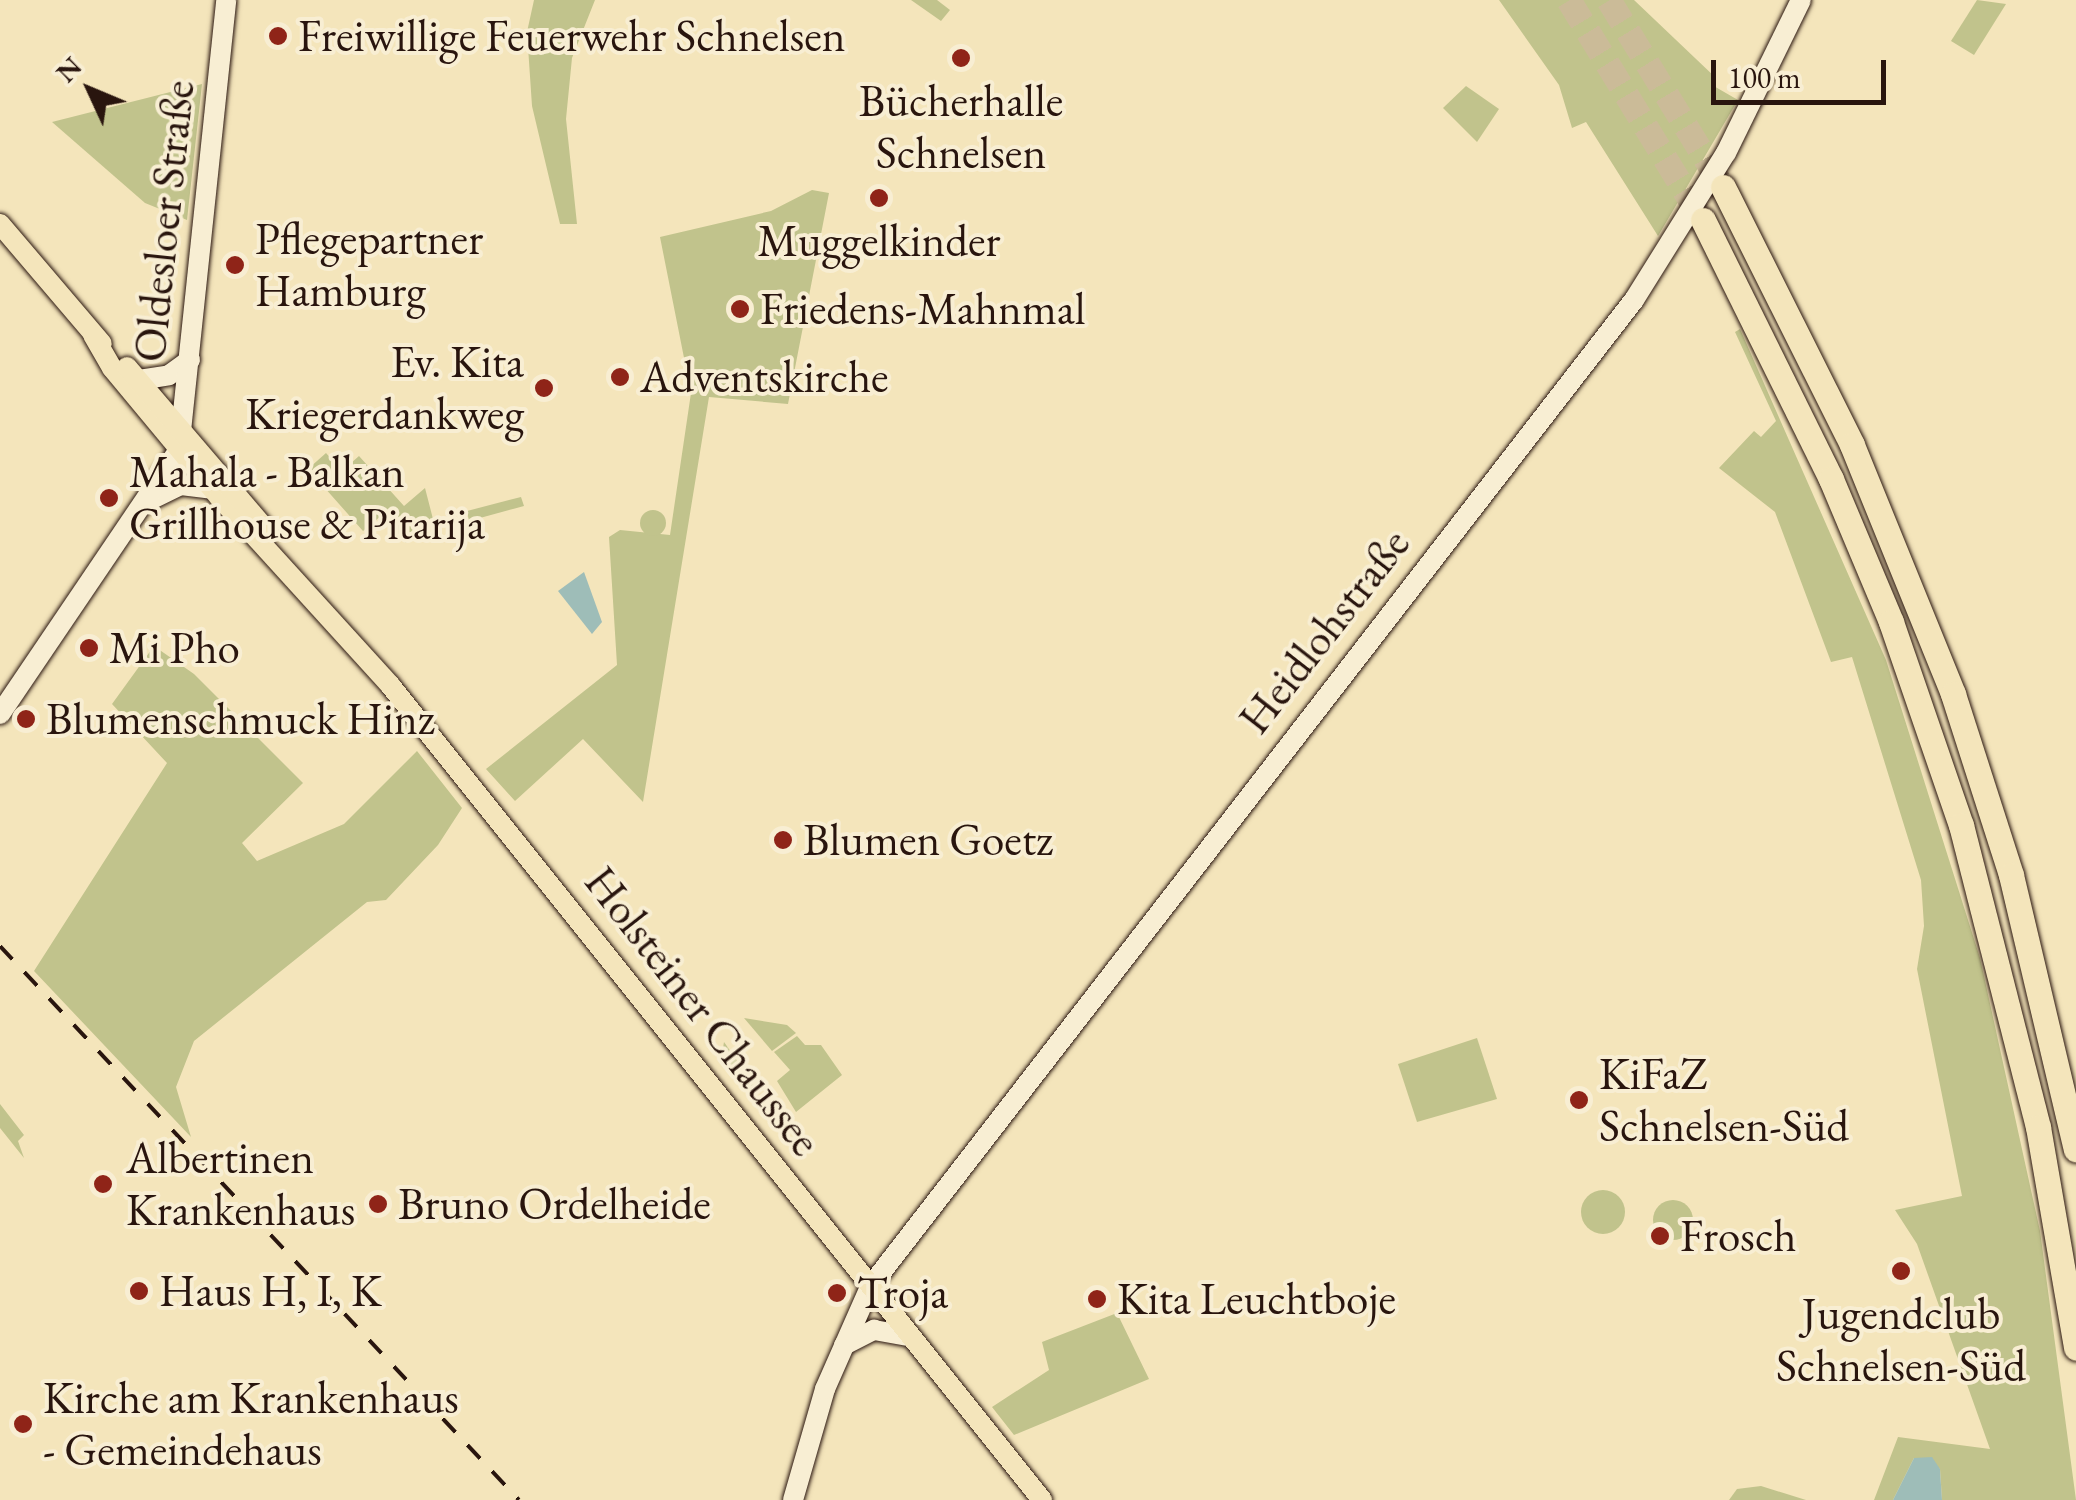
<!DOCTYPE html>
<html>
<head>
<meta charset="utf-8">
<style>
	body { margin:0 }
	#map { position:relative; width:2076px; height:1500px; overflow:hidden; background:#f4e5bb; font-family:"EB Garamond",serif }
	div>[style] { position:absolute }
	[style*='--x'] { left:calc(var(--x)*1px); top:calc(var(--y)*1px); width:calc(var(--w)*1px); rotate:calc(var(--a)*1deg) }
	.green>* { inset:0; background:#c1c38c }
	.round { border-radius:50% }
	.water>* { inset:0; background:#9ebdb8 }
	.highway-tunnel>* { height:25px; margin-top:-12.5px; transform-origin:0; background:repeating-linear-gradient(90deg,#cbbb98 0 25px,transparent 0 37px) }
	.roads { filter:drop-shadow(0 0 2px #29150e) drop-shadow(0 0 2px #29150e) }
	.secondary>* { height:20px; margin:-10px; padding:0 10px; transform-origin:10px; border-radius:10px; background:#f8eed3 }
	.primary>* { height:20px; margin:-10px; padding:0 10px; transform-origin:10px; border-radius:10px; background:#f4e5bb }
	.highway>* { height:25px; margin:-12.5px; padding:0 12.5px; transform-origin:12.5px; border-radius:12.5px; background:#f4e5bb }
	.rail>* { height:4px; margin-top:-2px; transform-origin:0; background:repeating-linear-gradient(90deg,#29150e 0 18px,transparent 0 36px) }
	.dots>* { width:28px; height:28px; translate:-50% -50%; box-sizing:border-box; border:5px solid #f8eed3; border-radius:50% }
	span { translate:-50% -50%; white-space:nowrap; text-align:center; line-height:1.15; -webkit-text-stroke:8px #f8eed3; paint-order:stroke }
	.poi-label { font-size:45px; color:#29150e }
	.left { translate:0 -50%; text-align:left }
	.right { translate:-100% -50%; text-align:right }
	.street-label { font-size:45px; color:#29150e }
	.north { position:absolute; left:40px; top:40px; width:100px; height:100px; -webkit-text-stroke:8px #f8eed3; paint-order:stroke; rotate:314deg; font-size:28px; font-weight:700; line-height:40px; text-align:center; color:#29150e }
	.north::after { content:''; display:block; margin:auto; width:35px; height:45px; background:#29150e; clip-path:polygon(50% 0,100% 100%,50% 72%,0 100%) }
	.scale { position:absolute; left:1711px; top:60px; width:175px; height:45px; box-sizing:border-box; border:5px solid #29150e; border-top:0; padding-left:12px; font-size:30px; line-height:35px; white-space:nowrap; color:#29150e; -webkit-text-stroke:8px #f8eed3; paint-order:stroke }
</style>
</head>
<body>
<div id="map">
	<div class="green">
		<i style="clip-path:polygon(534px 0,595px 0,572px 58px,566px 119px,577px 224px,560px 224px,532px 106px,527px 32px)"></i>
		<i style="clip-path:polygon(911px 0,937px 0,950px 10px,941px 21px)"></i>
		<i style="clip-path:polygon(1499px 0,1634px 0,1716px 78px,1712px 85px,1738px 100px,1658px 236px,1586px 122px,1572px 128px,1559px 85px)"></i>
		<i style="clip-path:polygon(1977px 0,2006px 4px,1974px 55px,1951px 41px)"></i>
		<i style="clip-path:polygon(202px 84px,187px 220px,145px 203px,52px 122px)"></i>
		<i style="clip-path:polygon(1466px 86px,1499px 109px,1477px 142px,1443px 108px)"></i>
		<i style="clip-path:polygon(812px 190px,829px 193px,788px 404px,709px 397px,643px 802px,583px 739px,515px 801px,486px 769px,617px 665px,609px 537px,620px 530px,670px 535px,691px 393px,660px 237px,771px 211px)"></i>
		<i style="clip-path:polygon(1740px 329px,1886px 660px,1980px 958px,2040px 1231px,2076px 1500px,1942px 1500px,1940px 1469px,1914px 1458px,1893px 1500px,1874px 1500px,1898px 1437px,1990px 1449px,1917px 1244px,1895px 1210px,1962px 1196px,1917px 969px,1924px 926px,1921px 880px,1852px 657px,1831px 662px,1775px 512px,1719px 468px,1754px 431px,1761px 437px,1776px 421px,1735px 332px)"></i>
		<i style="clip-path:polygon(326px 453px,342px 471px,359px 456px,404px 506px,425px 488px,433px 519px,406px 543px,382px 515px,363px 531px,308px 469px)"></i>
		<i style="clip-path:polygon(521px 497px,524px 506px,469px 521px,467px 511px)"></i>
		<i class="round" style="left:640px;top:510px;width:26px;height:26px"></i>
		<i style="clip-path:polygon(154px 646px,194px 674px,303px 783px,242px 843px,257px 861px,344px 824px,417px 751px,462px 808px,438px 845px,386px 900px,367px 902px,194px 1041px,176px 1087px,191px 1137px,34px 971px,167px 763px,112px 704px)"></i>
		<i style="clip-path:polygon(744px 1018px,787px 1025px,796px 1033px,772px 1051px)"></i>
		<i style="clip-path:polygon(797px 1036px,805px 1045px,821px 1045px,842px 1075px,796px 1112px,777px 1081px,790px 1070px,774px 1052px)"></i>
		<i style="clip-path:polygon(1477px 1038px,1497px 1099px,1417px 1122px,1398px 1064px)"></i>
		<i style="clip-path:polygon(724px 1042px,755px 1086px,747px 1091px,721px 1059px)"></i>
		<i style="clip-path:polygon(0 1104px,24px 1135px,18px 1141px,24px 1158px,0 1128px)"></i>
		<i class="round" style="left:1581px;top:1190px;width:44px;height:44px"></i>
		<i class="round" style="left:1653px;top:1200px;width:40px;height:40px"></i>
		<i style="clip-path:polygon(1117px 1313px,1149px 1379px,1014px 1435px,992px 1407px,1049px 1370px,1042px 1342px)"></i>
		<i style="clip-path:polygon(1761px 1486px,1806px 1500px,1729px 1500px,1737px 1489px)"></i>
	</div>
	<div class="water">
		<i style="clip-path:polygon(584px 572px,602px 622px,592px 634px,558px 591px)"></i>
		<i style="clip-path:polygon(1932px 1457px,1940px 1469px,1942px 1500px,1893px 1500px,1914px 1458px)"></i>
	</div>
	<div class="highway-tunnel">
		<i style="--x:1569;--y:0;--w:258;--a:58.7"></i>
		<i style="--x:1609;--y:0;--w:219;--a:58.6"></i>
	</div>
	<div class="roads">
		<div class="secondary">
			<i style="--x:139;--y:380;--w:30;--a:-9"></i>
			<i style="--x:169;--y:375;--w:26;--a:-36"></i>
			<i style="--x:150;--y:500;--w:34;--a:-26"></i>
			<i style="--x:181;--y:485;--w:31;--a:7"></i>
			<i style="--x:0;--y:714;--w:319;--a:-55.9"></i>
			<i style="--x:179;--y:450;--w:452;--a:-84"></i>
			<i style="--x:844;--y:1345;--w:34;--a:-27"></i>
			<i style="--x:874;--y:1330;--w:34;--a:10"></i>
			<i style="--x:793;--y:1500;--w:116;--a:-73.9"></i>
			<i style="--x:825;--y:1389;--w:111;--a:-66.2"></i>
			<i style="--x:870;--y:1287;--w:1248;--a:-52.26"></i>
			<i style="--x:1634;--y:300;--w:173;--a:-58"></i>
			<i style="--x:1726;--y:153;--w:170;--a:-63.9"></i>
		</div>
		<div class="primary">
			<i style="--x:0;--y:224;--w:157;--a:49.6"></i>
			<i style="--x:93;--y:335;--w:38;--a:60"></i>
			<i style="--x:112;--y:368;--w:168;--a:50.3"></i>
			<i style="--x:219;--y:497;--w:254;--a:47.7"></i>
			<i style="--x:390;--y:685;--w:1044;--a:51.34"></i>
			<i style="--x:127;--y:367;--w:216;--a:49.5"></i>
		</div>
		<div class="highway">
			<i style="--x:1723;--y:187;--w:288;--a:63.4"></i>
			<i style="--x:1852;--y:445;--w:269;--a:67.9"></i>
			<i style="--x:1953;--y:694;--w:190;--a:72.2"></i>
			<i style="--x:2011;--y:875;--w:282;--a:76.7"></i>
			<i style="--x:1703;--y:220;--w:289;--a:63.7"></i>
			<i style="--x:1831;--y:479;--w:155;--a:67.2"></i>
			<i style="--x:1891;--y:622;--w:215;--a:71"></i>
			<i style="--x:1961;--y:825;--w:312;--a:75.7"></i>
			<i style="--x:2038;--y:1127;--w:224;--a:80.2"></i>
		</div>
	</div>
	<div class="rail">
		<i style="--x:0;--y:946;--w:759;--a:46.87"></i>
	</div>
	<div class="dots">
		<i style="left:278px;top:36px;background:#8f2418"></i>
		<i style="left:961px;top:58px;background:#8f2418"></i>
		<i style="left:879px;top:198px;background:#8f2418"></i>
		<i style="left:235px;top:265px;background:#8f2418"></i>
		<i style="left:740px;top:309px;background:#8f2418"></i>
		<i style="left:620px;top:377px;background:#8f2418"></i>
		<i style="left:544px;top:388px;background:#8f2418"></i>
		<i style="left:109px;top:498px;background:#8f2418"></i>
		<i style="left:89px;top:648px;background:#8f2418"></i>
		<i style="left:26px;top:719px;background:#8f2418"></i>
		<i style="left:783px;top:840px;background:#8f2418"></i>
		<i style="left:1579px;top:1100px;background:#8f2418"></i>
		<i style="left:103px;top:1184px;background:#8f2418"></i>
		<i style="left:378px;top:1204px;background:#8f2418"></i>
		<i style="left:1660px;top:1236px;background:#8f2418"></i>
		<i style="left:1901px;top:1271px;background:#8f2418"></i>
		<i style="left:139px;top:1291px;background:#8f2418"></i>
		<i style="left:837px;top:1293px;background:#8f2418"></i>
		<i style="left:1097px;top:1299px;background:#8f2418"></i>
		<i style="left:23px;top:1424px;background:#8f2418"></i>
	</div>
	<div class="poi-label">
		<span class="left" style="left:298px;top:36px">Freiwillige Feuerwehr Schnelsen</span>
		<span style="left:961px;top:127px">Bücherhalle<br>Schnelsen</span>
		<span class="left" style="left:255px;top:265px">Pflegepartner<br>Hamburg</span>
		<span style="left:879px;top:241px">Muggelkinder</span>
		<span class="left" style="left:760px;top:309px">Friedens-Mahnmal</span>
		<span class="right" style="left:524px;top:388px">Ev. Kita<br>Kriegerdankweg</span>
		<span class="left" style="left:640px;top:377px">Adventskirche</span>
		<span class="left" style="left:129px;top:498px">Mahala - Balkan<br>Grillhouse &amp; Pitarija</span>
		<span class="left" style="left:109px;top:648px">Mi Pho</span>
		<span class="left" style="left:46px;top:719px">Blumenschmuck Hinz</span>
		<span class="left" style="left:803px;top:840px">Blumen Goetz</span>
		<span class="left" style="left:1599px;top:1100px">KiFaZ<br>Schnelsen-Süd</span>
		<span class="left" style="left:126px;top:1184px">Albertinen<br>Krankenhaus</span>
		<span class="left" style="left:398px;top:1204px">Bruno Ordelheide</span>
		<span class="left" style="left:1680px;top:1236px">Frosch</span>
		<span class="left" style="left:159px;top:1291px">Haus H, I, K</span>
		<span class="left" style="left:857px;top:1293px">Troja</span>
		<span class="left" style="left:1117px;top:1299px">Kita Leuchtboje</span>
		<span style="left:1901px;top:1340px">Jugendclub<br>Schnelsen-Süd</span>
		<span class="left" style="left:43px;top:1424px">Kirche am Krankenhaus<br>- Gemeindehaus</span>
	</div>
	<div class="street-label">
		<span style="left:164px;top:221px;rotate:-84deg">Oldesloer Straße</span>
		<span style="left:1324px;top:631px;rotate:-52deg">Heidlohstraße</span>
		<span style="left:703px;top:1011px;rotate:52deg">Holsteiner Chaussee</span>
	</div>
	<div class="north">N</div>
	<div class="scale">100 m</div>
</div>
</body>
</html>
